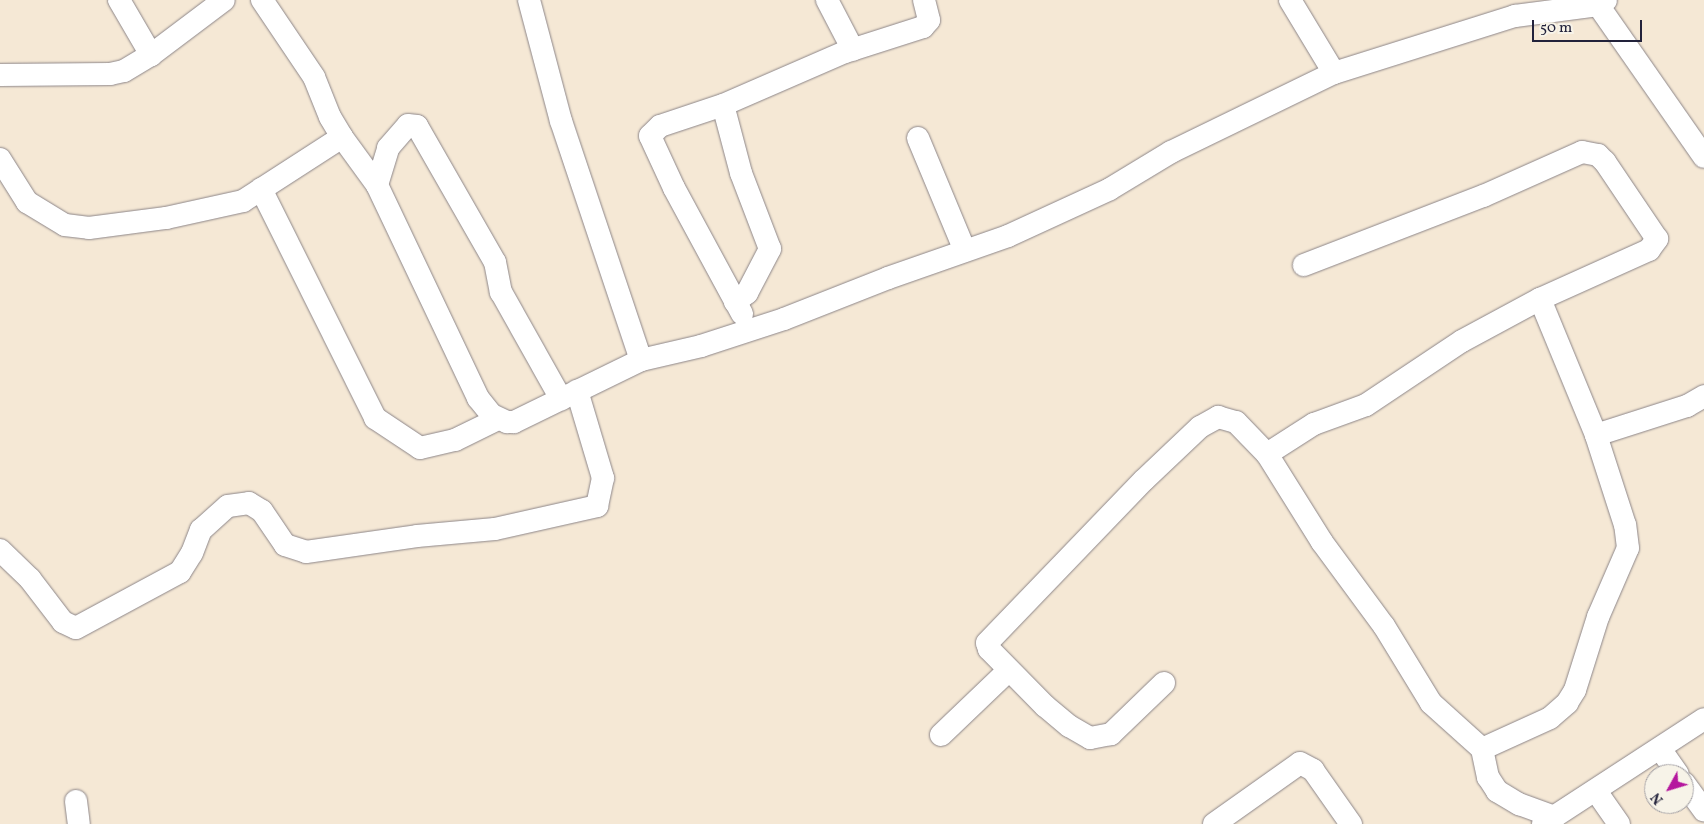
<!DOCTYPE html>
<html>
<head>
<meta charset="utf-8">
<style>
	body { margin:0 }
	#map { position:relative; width:1704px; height:824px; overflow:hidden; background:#f5e8d5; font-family:Vollkorn,serif }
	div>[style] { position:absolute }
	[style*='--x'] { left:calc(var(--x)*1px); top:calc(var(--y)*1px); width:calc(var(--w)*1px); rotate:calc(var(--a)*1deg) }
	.roads { filter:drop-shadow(0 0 1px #8c8588) drop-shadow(0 0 1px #8c8588) }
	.minor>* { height:22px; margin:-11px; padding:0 11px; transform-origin:11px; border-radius:11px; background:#fff }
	span { translate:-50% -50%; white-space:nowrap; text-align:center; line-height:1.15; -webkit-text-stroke:4.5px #f7f3e8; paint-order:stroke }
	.north { position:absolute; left:1644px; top:764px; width:50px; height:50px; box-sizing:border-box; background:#f7f3e8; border:1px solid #a29fa3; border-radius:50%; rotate:231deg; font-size:14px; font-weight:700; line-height:20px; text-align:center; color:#22223b }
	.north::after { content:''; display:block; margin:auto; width:18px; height:22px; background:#b5179e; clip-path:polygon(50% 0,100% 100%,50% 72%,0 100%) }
	.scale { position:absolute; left:1532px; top:20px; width:110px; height:22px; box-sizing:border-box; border:2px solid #22223b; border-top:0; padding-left:6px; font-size:15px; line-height:18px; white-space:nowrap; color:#22223b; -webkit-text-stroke:4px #f7f3e8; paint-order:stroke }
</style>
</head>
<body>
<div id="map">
	<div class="roads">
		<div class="minor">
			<i style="--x:119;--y:0;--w:64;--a:59.8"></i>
			<i style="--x:529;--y:0;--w:125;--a:75.2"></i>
			<i style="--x:561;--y:121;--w:252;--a:71.5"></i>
			<i style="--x:641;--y:360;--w:62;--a:-13.1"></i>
			<i style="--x:701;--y:346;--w:87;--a:-18"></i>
			<i style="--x:784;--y:319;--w:112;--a:-21.5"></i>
			<i style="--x:888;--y:278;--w:127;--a:-19.3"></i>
			<i style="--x:1008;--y:236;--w:112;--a:-24.7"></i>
			<i style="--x:1110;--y:189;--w:71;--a:-31.2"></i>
			<i style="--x:1171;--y:152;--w:181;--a:-25.9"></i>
			<i style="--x:1334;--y:73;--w:190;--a:-17.5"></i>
			<i style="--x:1515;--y:16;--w:84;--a:-7.5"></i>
			<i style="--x:827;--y:0;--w:56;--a:62.5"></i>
			<i style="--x:1290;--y:0;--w:85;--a:58.9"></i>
			<i style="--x:1606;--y:0;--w:9;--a:148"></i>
			<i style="--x:1598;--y:5;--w:185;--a:55.1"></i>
			<i style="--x:0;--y:75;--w:110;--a:-0.5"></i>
			<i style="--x:110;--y:74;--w:14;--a:-12"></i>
			<i style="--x:124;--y:71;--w:31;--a:-31"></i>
			<i style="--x:151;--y:55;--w:91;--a:-37"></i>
			<i style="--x:723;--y:105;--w:66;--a:161.6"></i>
			<i style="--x:660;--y:126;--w:14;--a:135"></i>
			<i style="--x:650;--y:136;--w:57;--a:65.2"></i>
			<i style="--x:674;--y:188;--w:143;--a:61.6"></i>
			<i style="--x:342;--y:137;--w:59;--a:53.9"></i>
			<i style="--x:377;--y:185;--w:236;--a:64.6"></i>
			<i style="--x:478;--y:398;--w:22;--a:51"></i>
			<i style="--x:492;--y:415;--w:17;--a:25"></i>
			<i style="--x:507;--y:422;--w:7;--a:0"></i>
			<i style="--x:514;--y:422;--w:141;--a:-26"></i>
			<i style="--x:918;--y:138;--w:122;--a:67.4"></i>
			<i style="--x:0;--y:159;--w:51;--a:57.9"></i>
			<i style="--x:27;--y:202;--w:44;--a:31.2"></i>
			<i style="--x:65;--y:225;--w:24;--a:7"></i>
			<i style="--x:89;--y:228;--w:78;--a:-7.4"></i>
			<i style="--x:166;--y:218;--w:79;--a:-12.4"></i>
			<i style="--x:243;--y:201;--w:118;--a:-32.9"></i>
			<i style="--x:342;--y:137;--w:23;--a:-121"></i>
			<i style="--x:330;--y:117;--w:43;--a:-111.8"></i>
			<i style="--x:314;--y:77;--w:93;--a:-124"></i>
			<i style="--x:377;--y:185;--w:39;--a:-73"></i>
			<i style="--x:388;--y:148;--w:30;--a:-49"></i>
			<i style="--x:408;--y:125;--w:9;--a:6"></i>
			<i style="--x:417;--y:126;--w:157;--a:60.2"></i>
			<i style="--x:495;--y:262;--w:31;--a:79"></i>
			<i style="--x:501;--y:292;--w:123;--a:60.7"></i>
			<i style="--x:261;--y:189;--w:256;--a:63.5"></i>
			<i style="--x:375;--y:418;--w:54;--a:33.7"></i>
			<i style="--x:420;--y:448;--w:36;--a:-13"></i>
			<i style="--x:455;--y:440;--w:48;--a:-26"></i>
			<i style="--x:735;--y:302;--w:15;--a:-37"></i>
			<i style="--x:747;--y:293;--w:50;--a:-62.4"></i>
			<i style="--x:770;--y:249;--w:81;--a:-110.9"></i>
			<i style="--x:741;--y:173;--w:70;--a:-104.8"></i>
			<i style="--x:723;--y:105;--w:133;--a:-23.5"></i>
			<i style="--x:845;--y:52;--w:82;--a:-17.8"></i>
			<i style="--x:923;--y:27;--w:9;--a:-49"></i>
			<i style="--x:929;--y:20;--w:21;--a:-104"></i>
			<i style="--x:1596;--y:435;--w:96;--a:-17.7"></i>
			<i style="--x:1687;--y:406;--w:20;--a:-30"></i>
			<i style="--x:1267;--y:454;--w:56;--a:-32.6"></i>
			<i style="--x:1314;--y:424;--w:55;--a:-20.1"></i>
			<i style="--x:1366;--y:405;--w:115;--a:-33.7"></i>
			<i style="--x:1462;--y:341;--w:89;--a:-28.3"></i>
			<i style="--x:1540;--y:299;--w:120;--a:-24.2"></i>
			<i style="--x:1649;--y:250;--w:14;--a:-54"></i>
			<i style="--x:1657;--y:239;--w:93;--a:-124"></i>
			<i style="--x:1605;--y:162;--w:10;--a:-135"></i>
			<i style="--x:1598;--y:155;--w:16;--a:-169"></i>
			<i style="--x:1582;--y:152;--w:108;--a:156"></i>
			<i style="--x:1483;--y:196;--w:192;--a:158.9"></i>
			<i style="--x:0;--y:550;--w:42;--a:44"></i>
			<i style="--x:30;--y:579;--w:54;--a:52.5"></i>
			<i style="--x:63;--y:622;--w:14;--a:25"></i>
			<i style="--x:76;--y:628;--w:118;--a:-28.3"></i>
			<i style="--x:180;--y:572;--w:22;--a:-58"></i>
			<i style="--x:192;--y:553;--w:25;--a:-69"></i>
			<i style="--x:201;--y:530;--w:36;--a:-42"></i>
			<i style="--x:228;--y:506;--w:21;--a:-8"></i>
			<i style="--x:249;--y:503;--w:15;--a:32"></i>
			<i style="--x:262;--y:511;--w:41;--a:55.9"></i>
			<i style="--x:285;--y:545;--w:22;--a:18"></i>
			<i style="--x:306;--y:552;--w:112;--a:-8.2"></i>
			<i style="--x:417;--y:536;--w:78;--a:-5.1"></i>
			<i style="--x:495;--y:529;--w:105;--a:-12.7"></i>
			<i style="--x:597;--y:506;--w:29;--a:-78"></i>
			<i style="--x:603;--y:478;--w:91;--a:-106.6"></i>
			<i style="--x:1164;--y:683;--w:74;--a:136.1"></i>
			<i style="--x:1111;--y:734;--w:21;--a:169"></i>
			<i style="--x:1090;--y:738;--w:24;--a:-150"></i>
			<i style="--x:1069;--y:726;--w:31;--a:-140"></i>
			<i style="--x:1045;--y:706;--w:80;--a:-134.5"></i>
			<i style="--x:989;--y:649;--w:6;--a:-108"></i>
			<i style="--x:987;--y:643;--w:226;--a:-46.1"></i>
			<i style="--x:1144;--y:480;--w:77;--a:-43.4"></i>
			<i style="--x:1200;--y:427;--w:21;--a:-29"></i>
			<i style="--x:1218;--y:417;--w:19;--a:16"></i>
			<i style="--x:1236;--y:422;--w:45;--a:45.9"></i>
			<i style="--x:1267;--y:454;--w:104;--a:58"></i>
			<i style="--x:1322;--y:542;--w:104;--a:53.6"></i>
			<i style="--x:1384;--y:626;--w:90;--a:58.6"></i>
			<i style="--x:1431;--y:703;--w:69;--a:42"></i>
			<i style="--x:1482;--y:749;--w:29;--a:78"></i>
			<i style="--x:1488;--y:777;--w:17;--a:57"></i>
			<i style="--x:1497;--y:791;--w:26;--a:31"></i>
			<i style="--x:1519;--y:804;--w:38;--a:20"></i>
			<i style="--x:941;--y:735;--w:94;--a:-43.7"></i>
			<i style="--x:1482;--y:749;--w:75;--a:-24.5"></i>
			<i style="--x:1550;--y:718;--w:23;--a:-41"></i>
			<i style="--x:1567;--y:703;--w:15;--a:-58"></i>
			<i style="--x:1575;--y:690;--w:77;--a:-72.5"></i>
			<i style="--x:1598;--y:617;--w:75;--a:-66.5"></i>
			<i style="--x:1628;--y:548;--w:23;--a:-97"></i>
			<i style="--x:1625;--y:525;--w:95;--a:-107.9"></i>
			<i style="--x:1596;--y:435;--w:147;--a:-112.4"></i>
			<i style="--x:1661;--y:750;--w:29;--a:55"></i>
			<i style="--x:1684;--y:783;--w:34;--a:54"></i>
			<i style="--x:1596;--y:791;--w:40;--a:55.1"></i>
			<i style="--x:76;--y:801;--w:23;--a:83"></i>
			<i style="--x:1214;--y:824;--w:105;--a:-35.3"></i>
			<i style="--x:1300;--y:763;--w:15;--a:28"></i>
			<i style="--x:1313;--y:770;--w:66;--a:54.9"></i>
			<i style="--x:1543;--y:824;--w:192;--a:-33.1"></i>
		</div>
	</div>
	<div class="north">N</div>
	<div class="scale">50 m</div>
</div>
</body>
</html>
